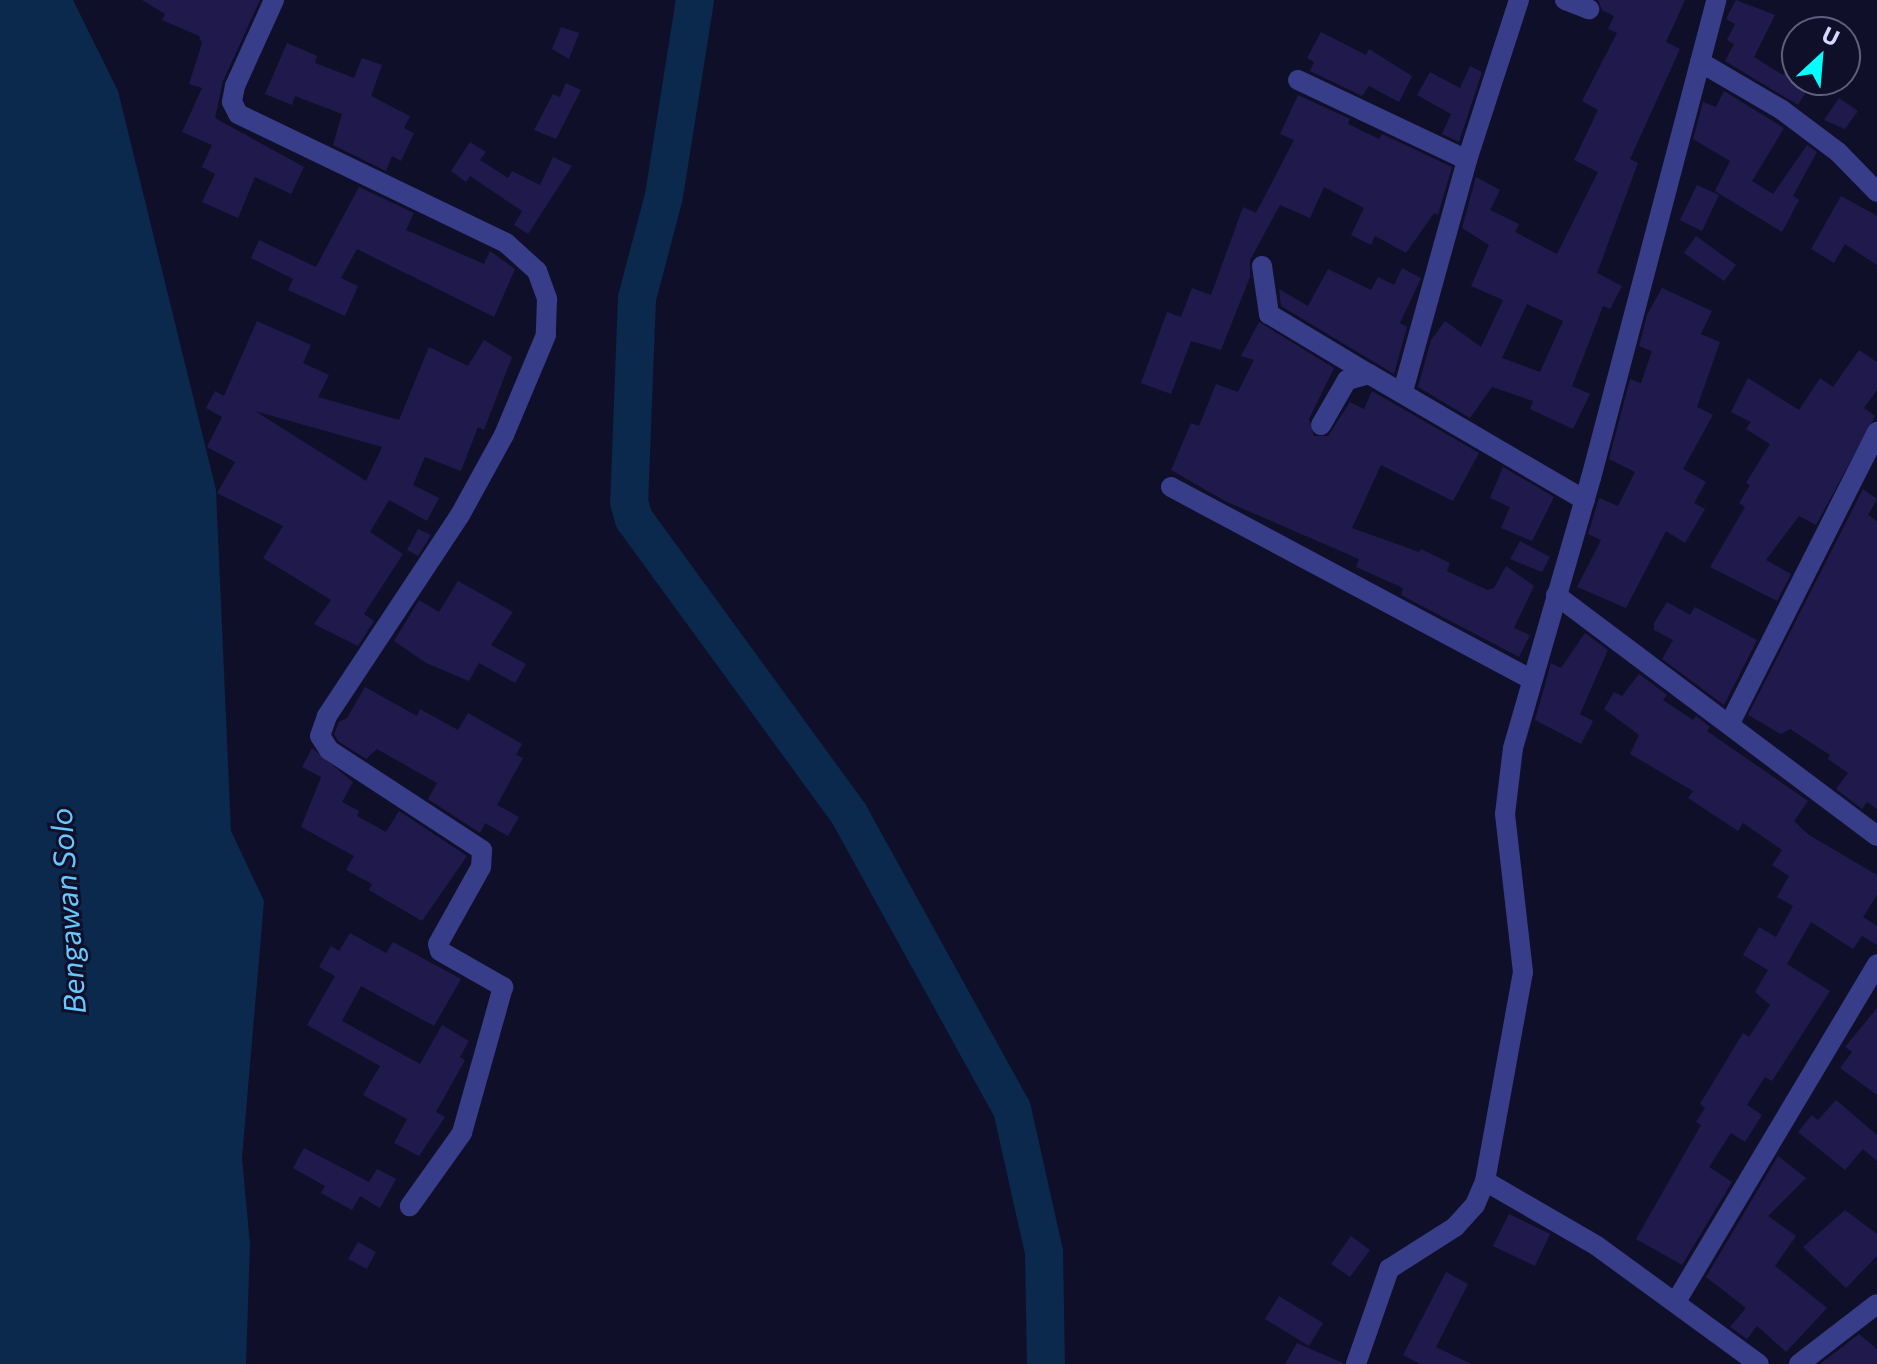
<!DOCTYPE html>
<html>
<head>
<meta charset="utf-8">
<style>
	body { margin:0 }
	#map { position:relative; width:1877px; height:1364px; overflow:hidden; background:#100f29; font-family:Commissioner,sans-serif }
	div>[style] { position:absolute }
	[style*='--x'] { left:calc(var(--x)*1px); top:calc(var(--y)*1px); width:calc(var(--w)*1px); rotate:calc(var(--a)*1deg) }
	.water>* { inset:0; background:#0a294d }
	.river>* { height:38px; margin:-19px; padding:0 19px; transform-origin:19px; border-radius:19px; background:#0a294d }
	.building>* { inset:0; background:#1f1a4b }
	.street>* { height:20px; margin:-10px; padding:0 10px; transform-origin:10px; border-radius:10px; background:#383d8a }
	span { translate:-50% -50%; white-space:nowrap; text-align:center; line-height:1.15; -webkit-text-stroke:6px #100f29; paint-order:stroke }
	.water-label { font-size:30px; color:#65c8ff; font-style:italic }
	.north { position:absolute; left:1781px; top:16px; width:80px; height:80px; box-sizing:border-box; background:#100f29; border:2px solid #605f7f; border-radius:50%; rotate:26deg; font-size:22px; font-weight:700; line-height:32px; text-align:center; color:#d7d7ff }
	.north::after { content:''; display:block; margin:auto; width:28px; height:36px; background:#03fffd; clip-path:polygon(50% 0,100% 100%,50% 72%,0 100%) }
</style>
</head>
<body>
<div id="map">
	<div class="water">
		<i style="clip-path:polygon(0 0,73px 0,118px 91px,216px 490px,231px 831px,264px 901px,242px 1158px,250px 1244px,246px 1364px,0 1364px)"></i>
	</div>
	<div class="river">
		<i style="--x:695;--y:0;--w:198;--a:99"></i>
		<i style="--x:664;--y:196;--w:106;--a:104.8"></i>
		<i style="--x:637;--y:298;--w:204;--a:92.2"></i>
		<i style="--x:629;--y:502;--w:18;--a:74"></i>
		<i style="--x:634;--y:519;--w:365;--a:53.9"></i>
		<i style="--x:849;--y:814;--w:337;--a:61.1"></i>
		<i style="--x:1012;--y:1109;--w:147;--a:77.4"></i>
		<i style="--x:1044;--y:1252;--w:112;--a:89"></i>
	</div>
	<div class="building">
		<i style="clip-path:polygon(142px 0,260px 0,223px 81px,215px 118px,304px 167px,291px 194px,255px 177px,238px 218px,202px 202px,215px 174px,202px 167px,212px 145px,182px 132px,202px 88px,189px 84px,202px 43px,199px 36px,162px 20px,165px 14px)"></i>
		<i style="clip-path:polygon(evenodd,1598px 0,1685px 0,1666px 42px,1680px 49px,1630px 159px,1638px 163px,1597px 273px,1622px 286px,1610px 309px,1603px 306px,1572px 386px,1590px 394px,1573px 429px,1530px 409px,1533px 401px,1492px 387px,1470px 418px,1418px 387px,1431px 340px,1445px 321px,1481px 347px,1503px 300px,1471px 286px,1489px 245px,1462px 228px,1476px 177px,1500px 190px,1490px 210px,1519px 224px,1515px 232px,1557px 254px,1598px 172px,1574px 160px,1598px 110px,1582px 101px,1617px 33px,1608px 29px,1614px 16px,1602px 10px,1598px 0,1527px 304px,1563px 321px,1540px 372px,1502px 358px,1527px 304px)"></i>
		<i style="clip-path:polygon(1736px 0,1775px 15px,1754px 57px,1783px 75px,1797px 52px,1797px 80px,1813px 80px,1798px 105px,1725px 61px,1734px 44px,1727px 40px,1735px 24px,1726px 19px)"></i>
		<i style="clip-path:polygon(561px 27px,579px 33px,569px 59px,552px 49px)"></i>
		<i style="clip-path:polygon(1321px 32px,1366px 55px,1369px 49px,1412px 76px,1399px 102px,1369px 86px,1362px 96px,1310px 71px,1314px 62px,1307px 58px)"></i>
		<i style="clip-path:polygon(287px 43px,317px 56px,315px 63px,354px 78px,362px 58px,382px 65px,371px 96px,410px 116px,404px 128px,414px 133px,401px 161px,392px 156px,386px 171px,333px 145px,342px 114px,295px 96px,292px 105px,265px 94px)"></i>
		<i style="clip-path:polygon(1470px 66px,1482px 72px,1459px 142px,1442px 134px,1451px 114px,1417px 95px,1430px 72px,1460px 88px)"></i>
		<i style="clip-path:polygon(566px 83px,581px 90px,556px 139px,534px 130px,553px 94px,560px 97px)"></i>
		<i style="clip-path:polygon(1724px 91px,1784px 128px,1752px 181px,1773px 194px,1807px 145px,1817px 152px,1793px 196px,1799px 200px,1782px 232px,1715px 191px,1730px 161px,1693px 139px,1703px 102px,1716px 107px)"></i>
		<i style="clip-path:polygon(1298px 95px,1350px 119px,1348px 124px,1379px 139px,1382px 134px,1452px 167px,1438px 215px,1434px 213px,1406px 253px,1375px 236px,1371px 245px,1351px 235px,1364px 208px,1324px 187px,1310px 218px,1280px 205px,1250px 260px,1250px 277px,1221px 350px,1191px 341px,1171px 394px,1141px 383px,1167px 312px,1181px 317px,1192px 288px,1211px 295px,1243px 207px,1256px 213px,1294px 140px,1280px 134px)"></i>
		<i style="clip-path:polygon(1839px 98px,1858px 111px,1845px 129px,1824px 120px)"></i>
		<i style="clip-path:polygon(470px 142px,486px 152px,480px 160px,508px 178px,512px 171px,540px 185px,553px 157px,572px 166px,528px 234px,514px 225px,522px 211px,470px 176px,466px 182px,451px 171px)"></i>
		<i style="clip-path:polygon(1697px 185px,1719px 195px,1702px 231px,1680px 220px)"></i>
		<i style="clip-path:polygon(359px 187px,414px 213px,406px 230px,484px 264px,490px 251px,515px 269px,494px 317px,357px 249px,341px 278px,358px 286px,345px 316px,288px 290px,293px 279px,251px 258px,259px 240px,316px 267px)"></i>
		<i style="clip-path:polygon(1841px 196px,1877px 216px,1877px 265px,1845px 244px,1834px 263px,1811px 249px)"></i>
		<i style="clip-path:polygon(1696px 236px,1736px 265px,1724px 281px,1684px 253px)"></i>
		<i style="clip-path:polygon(1402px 268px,1421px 278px,1400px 323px,1407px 327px,1394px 374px,1281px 306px,1279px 289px,1308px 306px,1328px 269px,1371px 290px,1378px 277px,1394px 285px)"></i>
		<i style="clip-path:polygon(1662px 288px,1712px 311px,1701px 334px,1720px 342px,1697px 407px,1713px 415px,1683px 469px,1706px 482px,1694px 503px,1705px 509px,1685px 543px,1666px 531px,1626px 608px,1577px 587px,1601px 540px,1588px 534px,1599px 498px,1618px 506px,1635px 472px,1609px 459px,1630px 379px,1641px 383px,1652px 351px,1639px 346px,1647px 315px)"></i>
		<i style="clip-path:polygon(evenodd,257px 321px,311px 345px,303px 363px,329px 375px,318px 397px,399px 420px,429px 347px,468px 366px,484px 340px,512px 357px,484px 430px,478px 427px,461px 471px,425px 457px,413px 485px,439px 498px,427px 521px,389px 500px,370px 532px,403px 554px,364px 614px,374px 621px,358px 646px,314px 624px,331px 600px,263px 558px,283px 526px,217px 493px,235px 462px,207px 447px,222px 417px,206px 408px,215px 391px,224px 396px,257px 321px,255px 411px,382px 447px,366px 481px,255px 411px)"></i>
		<i style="clip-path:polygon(1259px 322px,1334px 368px,1309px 419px,1314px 436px,1328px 436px,1350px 402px,1364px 409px,1372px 391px,1479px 453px,1453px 501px,1381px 465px,1352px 528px,1419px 552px,1421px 549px,1450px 563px,1447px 571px,1487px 590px,1494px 588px,1506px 566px,1534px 586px,1514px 628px,1530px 635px,1519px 657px,1401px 595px,1403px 588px,1356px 567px,1359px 559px,1225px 501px,1171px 470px,1191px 423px,1199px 426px,1216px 384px,1238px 392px,1254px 360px,1241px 356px)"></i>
		<i style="clip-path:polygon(1859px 350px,1877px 362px,1877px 390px,1864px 408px,1875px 416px,1816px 525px,1799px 516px,1766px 560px,1791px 574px,1777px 601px,1710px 567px,1745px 507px,1739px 503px,1750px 485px,1746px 483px,1770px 444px,1746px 429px,1751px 422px,1731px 412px,1748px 378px,1799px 410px,1820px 378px,1833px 387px)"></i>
		<i style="clip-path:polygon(1503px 467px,1554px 497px,1532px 541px,1501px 528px,1510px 507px,1490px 498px)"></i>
		<i style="clip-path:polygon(1863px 489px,1877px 499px,1868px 515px,1877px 521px,1877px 809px,1867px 802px,1862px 809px,1836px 789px,1848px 773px,1828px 759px,1830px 755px,1790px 729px,1781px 734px,1748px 715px)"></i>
		<i style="clip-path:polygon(418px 529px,431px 535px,418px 556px,407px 550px)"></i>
		<i style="clip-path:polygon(1520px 541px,1550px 557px,1542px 572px,1510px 559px)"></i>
		<i style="clip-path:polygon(458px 581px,513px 612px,491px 645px,526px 664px,515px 683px,479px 663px,469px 681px,426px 663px,394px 641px,419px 600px,439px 612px)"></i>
		<i style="clip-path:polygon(1667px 602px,1690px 615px,1695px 607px,1757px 640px,1724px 705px,1662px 659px,1673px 640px,1654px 630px,1654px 623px)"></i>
		<i style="clip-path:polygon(1585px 633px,1608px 650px,1580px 714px,1593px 721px,1581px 744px,1535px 720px,1551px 663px,1561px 668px)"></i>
		<i style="clip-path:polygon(1639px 674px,1667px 695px,1663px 700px,1693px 720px,1696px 716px,1710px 727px,1707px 731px,1808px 801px,1794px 821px,1809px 835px,1877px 875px,1877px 895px,1863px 917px,1877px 926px,1877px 945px,1862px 936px,1853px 949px,1811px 922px,1787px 964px,1830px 991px,1772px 1081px,1765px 1077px,1747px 1105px,1762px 1115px,1745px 1142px,1731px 1133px,1709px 1167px,1732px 1182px,1682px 1265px,1636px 1239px,1701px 1125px,1696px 1122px,1705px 1108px,1700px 1104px,1743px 1033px,1749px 1037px,1770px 1005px,1755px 992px,1768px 970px,1743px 955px,1759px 927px,1776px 937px,1793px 906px,1777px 897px,1789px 876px,1772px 865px,1782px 850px,1743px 823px,1738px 831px,1688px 798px,1693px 791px,1630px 754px,1639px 735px,1604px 709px,1614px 692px,1622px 696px)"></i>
		<i style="clip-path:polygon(365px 687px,417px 716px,420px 709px,458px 730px,468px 713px,522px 744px,516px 755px,523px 758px,497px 805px,519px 817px,508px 836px,485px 823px,480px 833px,428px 799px,437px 783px,377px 749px,366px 759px,338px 741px,334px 734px,339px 722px,347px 718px)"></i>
		<i style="clip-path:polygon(312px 748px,353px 782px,342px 802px,359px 811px,357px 816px,386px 832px,399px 811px,467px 856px,422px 921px,369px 890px,372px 884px,346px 870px,354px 856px,301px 827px,321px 777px,302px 767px)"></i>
		<i style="clip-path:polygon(350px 933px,386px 953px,393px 942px,461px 979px,434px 1026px,361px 986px,342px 1021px,420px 1064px,442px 1025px,469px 1041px,460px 1057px,465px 1060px,436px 1112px,445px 1117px,419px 1156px,394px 1143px,407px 1119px,363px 1095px,380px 1066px,307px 1025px,335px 976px,319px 967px,331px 946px,339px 951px)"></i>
		<i style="clip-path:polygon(1877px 1008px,1877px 1095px,1840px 1068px,1852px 1052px,1845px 1047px)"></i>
		<i style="clip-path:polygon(1836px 1100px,1877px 1135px,1877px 1161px,1863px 1149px,1845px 1170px,1798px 1132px,1812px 1115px,1818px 1120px)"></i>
		<i style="clip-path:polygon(304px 1148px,369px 1182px,377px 1169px,396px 1179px,380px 1208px,360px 1196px,352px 1210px,321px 1193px,325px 1186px,293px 1168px)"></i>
		<i style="clip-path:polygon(1778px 1156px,1806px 1178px,1768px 1216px,1796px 1236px,1775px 1266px,1827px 1308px,1786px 1352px,1757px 1326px,1747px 1339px,1730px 1327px,1746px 1308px,1706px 1277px)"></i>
		<i style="clip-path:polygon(1845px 1210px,1877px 1234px,1877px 1256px,1846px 1288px,1803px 1247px)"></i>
		<i style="clip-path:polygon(1509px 1214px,1550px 1234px,1535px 1266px,1493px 1246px)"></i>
		<i style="clip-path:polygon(1351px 1236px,1370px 1250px,1350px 1277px,1331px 1264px)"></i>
		<i style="clip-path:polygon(358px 1242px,376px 1252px,367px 1269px,348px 1259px)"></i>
		<i style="clip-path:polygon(1446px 1272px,1468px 1284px,1436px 1347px,1471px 1364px,1420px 1364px,1403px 1355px)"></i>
		<i style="clip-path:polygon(1279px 1296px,1323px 1323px,1309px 1346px,1265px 1319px)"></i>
		<i style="clip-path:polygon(1859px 1334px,1877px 1349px,1877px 1364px,1820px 1364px)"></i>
		<i style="clip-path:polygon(1297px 1343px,1343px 1363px,1343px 1364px,1285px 1364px)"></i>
	</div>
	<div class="street">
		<i style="--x:274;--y:0;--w:94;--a:114.4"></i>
		<i style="--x:235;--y:86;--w:16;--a:101"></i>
		<i style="--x:232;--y:102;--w:13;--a:63"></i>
		<i style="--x:238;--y:114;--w:297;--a:25.7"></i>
		<i style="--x:506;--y:243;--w:42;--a:42.1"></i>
		<i style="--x:537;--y:271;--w:30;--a:70"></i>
		<i style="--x:547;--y:299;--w:36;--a:92"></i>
		<i style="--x:546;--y:335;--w:108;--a:112.8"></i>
		<i style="--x:504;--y:435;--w:91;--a:118.8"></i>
		<i style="--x:460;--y:515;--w:241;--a:123.5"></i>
		<i style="--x:327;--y:716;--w:21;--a:109"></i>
		<i style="--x:320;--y:736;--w:17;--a:57"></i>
		<i style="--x:329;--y:750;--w:183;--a:33.2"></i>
		<i style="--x:482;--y:850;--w:17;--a:93"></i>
		<i style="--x:481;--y:867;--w:88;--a:119.2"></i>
		<i style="--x:438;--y:944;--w:7;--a:74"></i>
		<i style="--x:440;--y:951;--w:73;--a:29.7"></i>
		<i style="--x:503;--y:987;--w:152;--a:105.7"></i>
		<i style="--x:462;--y:1133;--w:90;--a:125.5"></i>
		<i style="--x:1565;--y:0;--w:26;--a:21"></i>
		<i style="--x:1700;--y:62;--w:95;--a:30.3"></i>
		<i style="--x:1782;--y:110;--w:70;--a:36.9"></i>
		<i style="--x:1838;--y:152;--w:56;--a:45.7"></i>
		<i style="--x:1298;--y:80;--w:187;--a:25.3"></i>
		<i style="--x:1262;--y:266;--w:49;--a:81.7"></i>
		<i style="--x:1269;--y:314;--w:117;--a:31"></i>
		<i style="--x:1403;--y:391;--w:240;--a:-74.5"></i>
		<i style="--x:1467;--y:160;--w:168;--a:-72"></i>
		<i style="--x:1321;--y:425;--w:52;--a:-60"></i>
		<i style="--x:1347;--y:380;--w:23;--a:-15"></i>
		<i style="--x:1369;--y:374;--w:250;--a:30.3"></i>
		<i style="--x:1171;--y:487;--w:407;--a:28.1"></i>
		<i style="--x:1556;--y:595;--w:401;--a:36.9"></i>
		<i style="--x:1731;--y:721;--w:324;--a:-63.2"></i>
		<i style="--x:1485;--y:1181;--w:129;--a:30.1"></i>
		<i style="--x:1597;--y:1246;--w:200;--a:36.1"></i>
		<i style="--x:1677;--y:1300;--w:391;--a:-59.2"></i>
		<i style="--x:1356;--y:1364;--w:101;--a:-70.8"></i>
		<i style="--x:1389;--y:1269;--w:78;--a:-32.5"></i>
		<i style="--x:1455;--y:1227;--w:30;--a:-48"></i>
		<i style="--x:1475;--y:1205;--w:26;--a:-67"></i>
		<i style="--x:1485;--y:1181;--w:212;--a:-79.7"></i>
		<i style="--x:1523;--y:972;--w:159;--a:-96.5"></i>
		<i style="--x:1505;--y:814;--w:66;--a:-83.1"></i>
		<i style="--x:1513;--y:748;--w:281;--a:-73.9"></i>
		<i style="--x:1591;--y:478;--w:494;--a:-75.3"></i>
		<i style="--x:1799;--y:1364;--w:98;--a:-37.6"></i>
	</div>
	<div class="water-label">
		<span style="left:67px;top:911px;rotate:-94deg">Bengawan Solo</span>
	</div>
	<div class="north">U</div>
</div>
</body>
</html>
